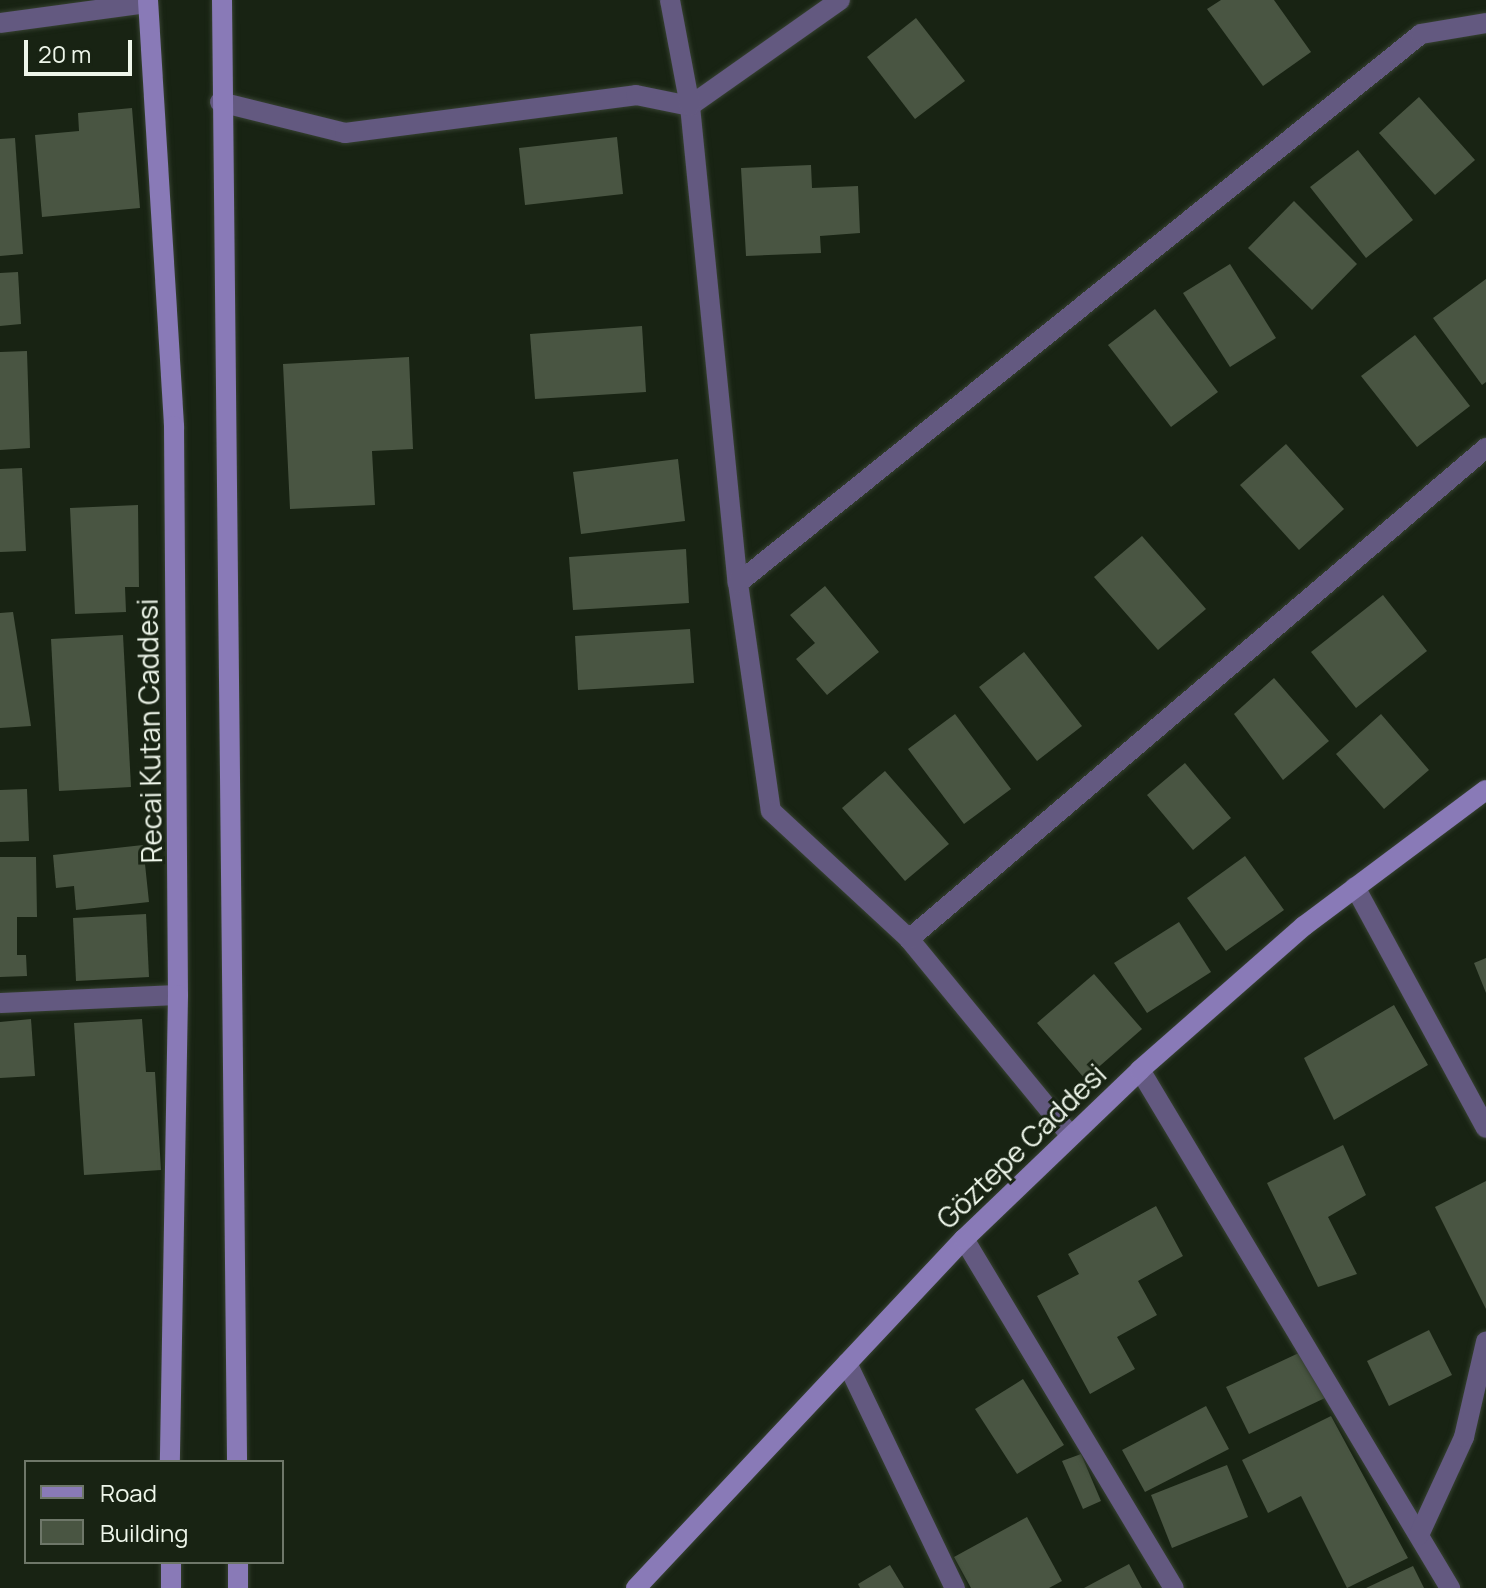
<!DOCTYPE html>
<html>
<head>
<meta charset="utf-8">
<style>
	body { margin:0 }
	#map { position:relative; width:1486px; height:1588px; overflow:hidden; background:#182313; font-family:Manrope,sans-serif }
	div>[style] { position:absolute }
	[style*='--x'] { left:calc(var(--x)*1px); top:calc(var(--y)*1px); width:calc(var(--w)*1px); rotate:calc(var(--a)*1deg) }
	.building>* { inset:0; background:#495542 }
	.roads { filter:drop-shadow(0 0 2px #364131) drop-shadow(0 0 2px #364131) }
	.street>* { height:20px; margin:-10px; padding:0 10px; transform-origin:10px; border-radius:10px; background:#635980 }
	.secondary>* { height:20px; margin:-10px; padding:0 10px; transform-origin:10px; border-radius:10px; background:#897ab7 }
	span { translate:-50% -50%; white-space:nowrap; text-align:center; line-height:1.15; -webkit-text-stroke:6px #182313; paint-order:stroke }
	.street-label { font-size:28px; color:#eef6ea }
	.legend { position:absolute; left:24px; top:1460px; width:260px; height:104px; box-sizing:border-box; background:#182313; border:2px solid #6e7769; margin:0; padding:10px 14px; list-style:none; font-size:24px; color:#eef6ea }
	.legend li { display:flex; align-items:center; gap:16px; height:40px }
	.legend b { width:40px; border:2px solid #6e7769 }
	.scale { position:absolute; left:24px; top:40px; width:108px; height:36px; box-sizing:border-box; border:4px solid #eef6ea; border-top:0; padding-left:10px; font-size:24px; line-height:28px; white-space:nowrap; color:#eef6ea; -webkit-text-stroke:6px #182313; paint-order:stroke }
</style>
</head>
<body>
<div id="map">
	<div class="building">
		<i style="clip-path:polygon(1221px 0,1274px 0,1311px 52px,1263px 86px,1207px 9px)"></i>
		<i style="clip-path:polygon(916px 18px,965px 81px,915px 119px,867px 57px)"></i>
		<i style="clip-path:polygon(1419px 97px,1475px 160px,1435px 195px,1379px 133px)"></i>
		<i style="clip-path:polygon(132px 108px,140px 208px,42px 217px,35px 135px,79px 131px,78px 113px)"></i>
		<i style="clip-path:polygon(617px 137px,623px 194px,525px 205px,519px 148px)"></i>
		<i style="clip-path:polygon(15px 138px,23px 254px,0 256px,0 139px)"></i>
		<i style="clip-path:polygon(1358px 150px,1413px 220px,1366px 258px,1310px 187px)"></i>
		<i style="clip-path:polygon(811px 165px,812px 188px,858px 186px,860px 233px,820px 236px,821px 253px,746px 256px,741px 168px)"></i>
		<i style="clip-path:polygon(1294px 201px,1357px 264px,1312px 310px,1248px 248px)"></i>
		<i style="clip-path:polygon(1230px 264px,1276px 338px,1230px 367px,1183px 293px)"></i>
		<i style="clip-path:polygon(18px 272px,21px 324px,0 326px,0 273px)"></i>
		<i style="clip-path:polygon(1486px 279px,1486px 382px,1482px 385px,1433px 318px)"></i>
		<i style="clip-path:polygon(1155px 309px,1218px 392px,1171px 427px,1108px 345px)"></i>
		<i style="clip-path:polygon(642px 326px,646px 392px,535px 399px,530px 334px)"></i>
		<i style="clip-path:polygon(1415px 335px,1470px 406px,1417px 447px,1361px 376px)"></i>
		<i style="clip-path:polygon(27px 351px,30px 448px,0 450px,0 352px)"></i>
		<i style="clip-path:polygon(409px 357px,413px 449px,372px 451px,375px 505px,290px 509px,283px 364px)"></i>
		<i style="clip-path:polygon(1286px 444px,1344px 509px,1299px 550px,1240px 485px)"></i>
		<i style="clip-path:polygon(678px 459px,685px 521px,581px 534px,573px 472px)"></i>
		<i style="clip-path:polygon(22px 468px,26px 551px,0 552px,0 469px)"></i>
		<i style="clip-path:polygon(138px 505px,139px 587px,125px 587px,126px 612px,75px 614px,70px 508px)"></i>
		<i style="clip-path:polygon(1142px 536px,1206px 609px,1158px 650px,1094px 577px)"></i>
		<i style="clip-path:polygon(686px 549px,689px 603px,573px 610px,569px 557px)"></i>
		<i style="clip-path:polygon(825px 586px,879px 652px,827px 695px,796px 659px,815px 643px,790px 615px)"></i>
		<i style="clip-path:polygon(1383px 595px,1427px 651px,1356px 708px,1311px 652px)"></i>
		<i style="clip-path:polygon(13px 612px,31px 726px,0 728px,0 613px)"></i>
		<i style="clip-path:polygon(690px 629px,694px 683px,578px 690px,575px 636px)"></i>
		<i style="clip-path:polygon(123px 635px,131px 787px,59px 791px,51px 639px)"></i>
		<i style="clip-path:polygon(1024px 652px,1082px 726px,1037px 761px,979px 687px)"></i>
		<i style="clip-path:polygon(1274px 678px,1329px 741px,1283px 780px,1234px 714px)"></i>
		<i style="clip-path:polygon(955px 714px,1011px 789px,964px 824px,908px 749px)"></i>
		<i style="clip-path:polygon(1381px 714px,1429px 770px,1384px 809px,1336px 754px)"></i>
		<i style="clip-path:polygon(1185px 763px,1231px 818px,1193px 850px,1147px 795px)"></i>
		<i style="clip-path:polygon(885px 771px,949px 844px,905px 881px,842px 808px)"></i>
		<i style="clip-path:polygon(27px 789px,29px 841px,0 842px,0 790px)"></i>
		<i style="clip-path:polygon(143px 845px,149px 902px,76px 910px,74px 886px,56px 888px,53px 855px)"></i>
		<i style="clip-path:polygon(1245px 856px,1284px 910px,1226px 951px,1187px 898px)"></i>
		<i style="clip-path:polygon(0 857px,36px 857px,37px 917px,17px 917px,17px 955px,26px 955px,27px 976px,0 977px)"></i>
		<i style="clip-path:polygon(146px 914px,149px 977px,76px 981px,73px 918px)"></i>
		<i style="clip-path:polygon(1179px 922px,1211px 972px,1147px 1013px,1114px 963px)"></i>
		<i style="clip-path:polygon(1486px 958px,1486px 993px,1474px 963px)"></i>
		<i style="clip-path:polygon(1094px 974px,1142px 1029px,1085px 1079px,1037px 1023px)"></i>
		<i style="clip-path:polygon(1394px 1005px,1428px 1065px,1334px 1120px,1304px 1058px)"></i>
		<i style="clip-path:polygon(31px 1019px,35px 1076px,0 1078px,0 1022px)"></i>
		<i style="clip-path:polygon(142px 1019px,146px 1072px,155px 1072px,161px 1170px,84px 1175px,74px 1023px)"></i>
		<i style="clip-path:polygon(1343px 1145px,1366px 1195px,1328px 1217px,1357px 1274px,1318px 1287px,1267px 1183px)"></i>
		<i style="clip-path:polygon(1486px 1181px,1486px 1309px,1435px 1207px)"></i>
		<i style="clip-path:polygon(1156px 1206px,1183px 1256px,1138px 1281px,1157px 1315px,1117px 1337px,1135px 1369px,1090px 1394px,1037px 1296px,1079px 1274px,1068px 1254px)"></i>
		<i style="clip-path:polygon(1429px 1330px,1452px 1375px,1389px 1406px,1367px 1361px)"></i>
		<i style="clip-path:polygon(1303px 1351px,1325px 1398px,1249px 1434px,1226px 1387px)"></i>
		<i style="clip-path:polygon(1023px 1379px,1064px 1445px,1017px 1474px,975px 1409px)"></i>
		<i style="clip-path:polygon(1206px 1406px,1229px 1449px,1145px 1492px,1122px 1450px)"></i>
		<i style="clip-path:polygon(1331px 1416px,1408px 1558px,1347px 1588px,1301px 1496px,1268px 1513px,1242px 1460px)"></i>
		<i style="clip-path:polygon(1081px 1454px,1101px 1501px,1083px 1509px,1062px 1461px)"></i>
		<i style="clip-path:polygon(1227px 1465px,1248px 1517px,1172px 1548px,1151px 1495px)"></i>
		<i style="clip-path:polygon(1027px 1517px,1062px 1581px,1049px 1588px,971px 1588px,954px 1557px)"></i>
		<i style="clip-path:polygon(1129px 1564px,1142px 1588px,1084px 1588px)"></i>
		<i style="clip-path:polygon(890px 1565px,904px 1588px,860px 1588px,858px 1584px)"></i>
		<i style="clip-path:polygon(1413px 1566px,1424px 1588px,1366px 1588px)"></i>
	</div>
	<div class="roads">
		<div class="street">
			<i style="--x:840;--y:0;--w:184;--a:144.8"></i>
			<i style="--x:690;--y:106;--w:479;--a:84.3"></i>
			<i style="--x:738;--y:583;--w:230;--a:81.8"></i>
			<i style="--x:771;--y:811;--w:188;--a:42.8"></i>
			<i style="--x:909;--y:939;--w:254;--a:50.6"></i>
			<i style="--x:0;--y:23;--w:149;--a:-7.7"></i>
			<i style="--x:220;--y:102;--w:129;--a:13.9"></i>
			<i style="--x:345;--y:133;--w:293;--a:-7.4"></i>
			<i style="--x:636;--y:95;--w:55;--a:11.5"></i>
			<i style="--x:690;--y:106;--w:108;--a:-100.7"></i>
			<i style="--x:738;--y:583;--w:876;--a:-38.79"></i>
			<i style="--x:1421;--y:34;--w:66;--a:-9.6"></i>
			<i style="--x:1355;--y:887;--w:274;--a:61.5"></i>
			<i style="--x:909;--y:939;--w:758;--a:-40.4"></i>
			<i style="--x:0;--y:1003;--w:178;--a:-2.6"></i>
			<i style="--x:1140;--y:1070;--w:604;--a:59.1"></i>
			<i style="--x:964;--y:1239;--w:407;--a:59"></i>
			<i style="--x:847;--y:1363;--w:250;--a:64.4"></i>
			<i style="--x:1419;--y:1535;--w:108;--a:-65.3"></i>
			<i style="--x:1464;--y:1437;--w:98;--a:-77"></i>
		</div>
		<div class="secondary">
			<i style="--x:148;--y:0;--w:427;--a:86.5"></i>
			<i style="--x:174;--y:426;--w:569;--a:89.6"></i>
			<i style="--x:178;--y:995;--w:467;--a:91"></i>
			<i style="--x:222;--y:0;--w:1462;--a:89.41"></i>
			<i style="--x:171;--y:1562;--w:26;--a:90"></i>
			<i style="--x:238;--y:1562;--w:26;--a:90"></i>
			<i style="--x:636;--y:1588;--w:479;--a:-46.8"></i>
			<i style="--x:964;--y:1239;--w:244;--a:-43.8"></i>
			<i style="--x:1140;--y:1070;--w:218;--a:-41.3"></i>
			<i style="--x:1304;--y:926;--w:227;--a:-36.8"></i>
		</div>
	</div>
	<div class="street-label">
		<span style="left:149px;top:731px;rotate:-91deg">Recai Kutan Caddesi</span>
		<span style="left:1021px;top:1146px;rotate:-44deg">Göztepe Caddesi</span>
	</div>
	<ul class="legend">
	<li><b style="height:10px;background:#897ab7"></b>Road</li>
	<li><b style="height:22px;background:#495542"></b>Building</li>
	</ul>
	<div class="scale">20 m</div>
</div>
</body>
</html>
